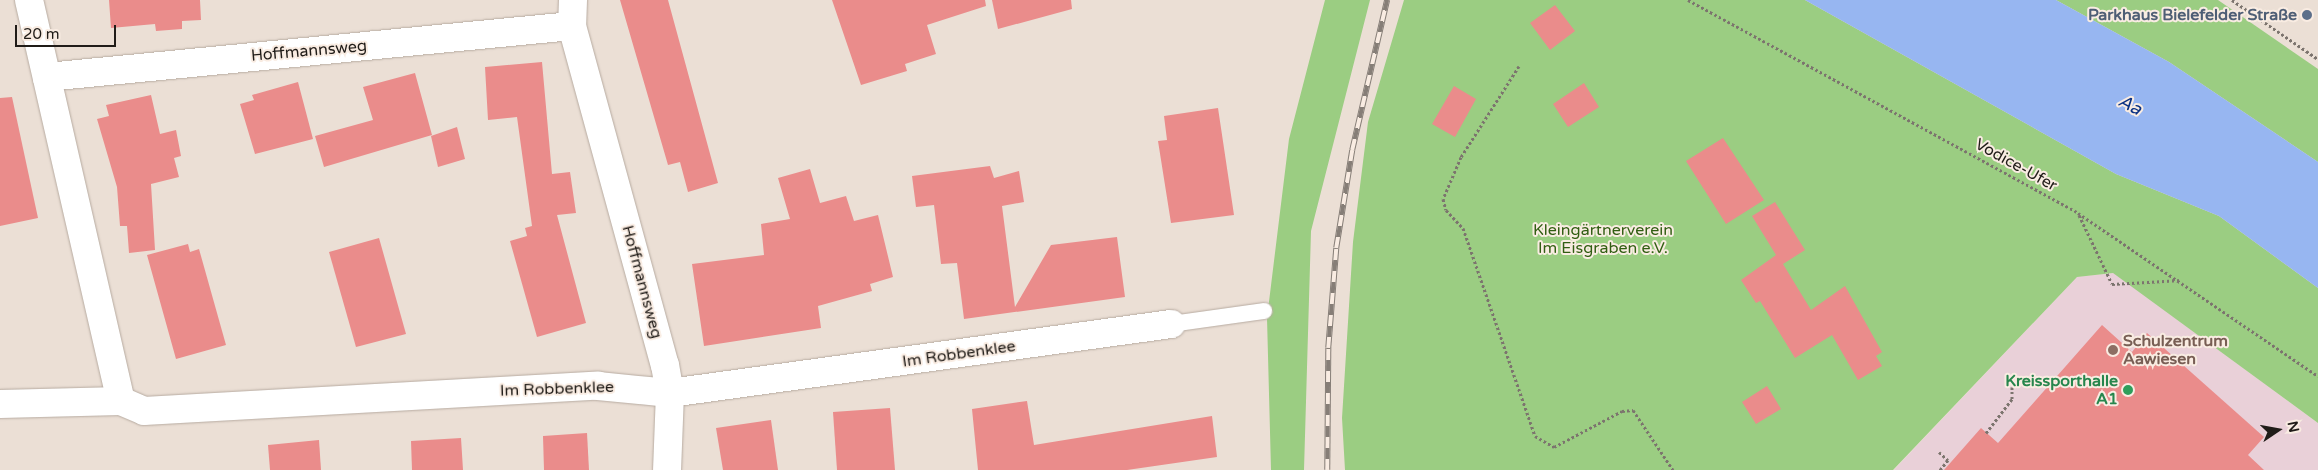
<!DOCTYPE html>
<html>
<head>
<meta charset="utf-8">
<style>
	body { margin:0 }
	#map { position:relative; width:2318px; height:470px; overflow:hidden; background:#ebdfd5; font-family:"Varela Round",sans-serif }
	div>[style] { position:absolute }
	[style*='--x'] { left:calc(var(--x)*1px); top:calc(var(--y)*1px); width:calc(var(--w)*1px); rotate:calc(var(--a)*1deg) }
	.education>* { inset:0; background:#e9d0d8 }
	.green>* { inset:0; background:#9bcd82 }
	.water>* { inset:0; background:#97b6f1 }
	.building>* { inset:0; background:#ea8c8b }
	.path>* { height:3px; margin-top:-1.5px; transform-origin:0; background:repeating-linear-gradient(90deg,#7c746e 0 2.5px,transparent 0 5px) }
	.roads { filter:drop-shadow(0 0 1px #b7aba1) drop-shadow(0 0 1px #b7aba1) }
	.lane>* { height:16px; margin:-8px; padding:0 8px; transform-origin:8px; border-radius:8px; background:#fff }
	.street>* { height:28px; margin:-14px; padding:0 14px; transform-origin:14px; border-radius:14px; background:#fff }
	.rail>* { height:5.5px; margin-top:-2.75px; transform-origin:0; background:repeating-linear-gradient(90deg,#f9ece2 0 11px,#867e77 0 22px); box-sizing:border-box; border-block:1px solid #867e77 }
	.dots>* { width:14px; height:14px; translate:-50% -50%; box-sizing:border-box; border:2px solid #f9ece2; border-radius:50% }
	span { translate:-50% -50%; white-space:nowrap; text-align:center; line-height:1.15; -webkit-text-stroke:4px #f9ece2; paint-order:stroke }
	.service-label { font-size:16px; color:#4e5e75; font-weight:700 }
	.right { translate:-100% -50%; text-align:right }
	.street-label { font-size:16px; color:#201c18 }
	.park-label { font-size:16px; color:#315e12 }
	.education-label { font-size:16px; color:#785e54; font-weight:700 }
	.left { translate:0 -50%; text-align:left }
	.leisure-label { font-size:16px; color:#27864d; font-weight:700 }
	.water-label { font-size:18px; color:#0a3183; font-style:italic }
	.north { position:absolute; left:2253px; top:405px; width:50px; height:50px; -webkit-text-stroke:4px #f9ece2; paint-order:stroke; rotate:78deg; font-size:14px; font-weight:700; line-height:20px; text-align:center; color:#201c18 }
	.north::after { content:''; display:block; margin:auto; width:18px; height:22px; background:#201c18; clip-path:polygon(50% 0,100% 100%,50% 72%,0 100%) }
	.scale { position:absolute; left:15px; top:25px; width:101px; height:22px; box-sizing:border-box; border:2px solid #201c18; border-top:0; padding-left:6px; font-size:15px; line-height:18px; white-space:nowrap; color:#201c18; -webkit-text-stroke:4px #f9ece2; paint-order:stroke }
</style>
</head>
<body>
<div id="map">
	<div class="education">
		<i style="clip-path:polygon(2114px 273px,2318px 423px,2318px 470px,1894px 470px,2077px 277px)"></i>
	</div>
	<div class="green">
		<i style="clip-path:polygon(1325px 0,1370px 0,1311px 231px,1304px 470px,1271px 470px,1267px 318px,1289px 139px)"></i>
		<i style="clip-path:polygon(1404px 0,1805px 0,2116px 174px,2219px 216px,2318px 288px,2318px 423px,2113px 273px,2077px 277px,1893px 470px,1345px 470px,1342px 418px,1353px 242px,1368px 122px)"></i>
		<i style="clip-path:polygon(2056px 0,2218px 0,2318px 69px,2318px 162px,2169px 62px)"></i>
	</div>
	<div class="water">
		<i style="clip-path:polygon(1805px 0,2056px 0,2169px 62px,2318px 162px,2318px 288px,2219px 216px,2116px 174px)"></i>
	</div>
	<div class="building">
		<i style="clip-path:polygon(109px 0,200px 0,201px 20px,182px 21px,182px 29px,156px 31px,155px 24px,111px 28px)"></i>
		<i style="clip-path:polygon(620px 0,668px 0,718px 183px,688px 192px,680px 162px,668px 165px)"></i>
		<i style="clip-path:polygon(832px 0,985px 0,986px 6px,927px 25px,936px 54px,905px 64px,907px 71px,861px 85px)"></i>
		<i style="clip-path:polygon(992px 0,1071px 0,1072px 9px,998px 29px)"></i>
		<i style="clip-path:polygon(1555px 5px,1575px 31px,1550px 50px,1530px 23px)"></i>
		<i style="clip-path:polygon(542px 62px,552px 174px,570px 172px,576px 213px,557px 215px,586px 323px,537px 337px,510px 241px,527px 236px,525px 228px,532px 226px,517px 117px,488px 120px,485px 67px)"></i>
		<i style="clip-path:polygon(415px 73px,432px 135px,324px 167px,315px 136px,373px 120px,363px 87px)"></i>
		<i style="clip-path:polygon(298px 82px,313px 139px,255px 154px,240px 104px,254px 100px,252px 95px)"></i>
		<i style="clip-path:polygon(1584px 83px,1599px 107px,1568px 127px,1553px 104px)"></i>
		<i style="clip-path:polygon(1454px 86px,1476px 99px,1455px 137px,1432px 124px)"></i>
		<i style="clip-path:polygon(151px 95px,160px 134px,176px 130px,181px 156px,174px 158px,179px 177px,151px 184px,155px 250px,129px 253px,127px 226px,120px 226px,117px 187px,97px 119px,109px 116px,106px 105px)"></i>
		<i style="clip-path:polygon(12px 97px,38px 218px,0 226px,0 98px)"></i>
		<i style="clip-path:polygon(1218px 108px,1234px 215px,1171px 223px,1158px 141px,1167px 140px,1164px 116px)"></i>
		<i style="clip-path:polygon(457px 127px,465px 159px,438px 167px,431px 136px)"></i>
		<i style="clip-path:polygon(1723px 138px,1764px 200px,1726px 224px,1686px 161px)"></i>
		<i style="clip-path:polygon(990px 166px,994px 178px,1019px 171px,1024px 202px,1002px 206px,1015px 307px,1051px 245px,1117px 237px,1125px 297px,964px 319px,957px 263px,941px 264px,934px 205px,916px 207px,912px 176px)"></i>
		<i style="clip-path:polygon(810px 169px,820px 203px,846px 196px,854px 221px,878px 215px,893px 277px,870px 284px,872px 291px,818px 306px,821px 328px,704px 346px,692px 264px,764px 255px,761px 224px,790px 219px,778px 178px)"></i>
		<i style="clip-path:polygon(1775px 202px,1805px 250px,1783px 264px,1811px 310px,1845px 286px,1882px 352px,1876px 356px,1882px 366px,1858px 380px,1832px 335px,1795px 358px,1760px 301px,1756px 303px,1741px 280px,1776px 255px,1752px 216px)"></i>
		<i style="clip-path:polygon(379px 238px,406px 334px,356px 347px,329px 252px)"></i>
		<i style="clip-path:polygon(188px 244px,190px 252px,199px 249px,226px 345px,176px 359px,147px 255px)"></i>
		<i style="clip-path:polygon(2102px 325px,2132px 352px,2147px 333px,2264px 437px,2248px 455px,2264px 470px,1944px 470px,1981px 428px,1998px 443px)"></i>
		<i style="clip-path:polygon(1767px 386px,1781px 409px,1756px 424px,1742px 402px)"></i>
		<i style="clip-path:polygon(1027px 401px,1034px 445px,1212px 416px,1217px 457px,1127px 470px,978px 470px,972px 409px)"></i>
		<i style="clip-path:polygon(890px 408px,895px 470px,837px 470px,833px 412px)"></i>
		<i style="clip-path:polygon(771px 420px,778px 470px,723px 470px,716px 428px)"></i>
		<i style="clip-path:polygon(587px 433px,589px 470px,544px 470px,543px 436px)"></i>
		<i style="clip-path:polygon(461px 438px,463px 470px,412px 470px,411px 441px)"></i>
		<i style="clip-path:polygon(319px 440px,321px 470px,270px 470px,268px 445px)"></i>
	</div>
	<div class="path">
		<i style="--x:1688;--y:0;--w:444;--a:28.6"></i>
		<i style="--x:2078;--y:213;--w:290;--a:34.2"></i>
		<i style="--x:2232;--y:0;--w:104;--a:34.5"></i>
		<i style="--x:1519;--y:66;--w:108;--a:122.5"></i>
		<i style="--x:1461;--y:157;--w:46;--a:113.2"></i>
		<i style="--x:1443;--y:199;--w:11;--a:75"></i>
		<i style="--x:1446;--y:210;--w:25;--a:47"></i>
		<i style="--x:1463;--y:228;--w:220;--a:70.9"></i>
		<i style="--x:1535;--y:436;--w:22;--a:30"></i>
		<i style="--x:1554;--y:447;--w:77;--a:-27.9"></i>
		<i style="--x:1622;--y:411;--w:11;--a:-5"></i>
		<i style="--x:1633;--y:410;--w:72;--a:56.3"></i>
		<i style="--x:2079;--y:215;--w:76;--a:64.4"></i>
		<i style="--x:2112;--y:284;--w:70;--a:-3.3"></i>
		<i style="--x:1986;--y:433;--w:43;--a:-52.6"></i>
		<i style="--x:2012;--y:399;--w:12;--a:-90"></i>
		<i style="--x:1939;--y:452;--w:12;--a:42"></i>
		<i style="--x:1948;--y:460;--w:13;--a:129"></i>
	</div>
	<div class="roads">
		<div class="lane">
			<i style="--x:1171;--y:324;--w:94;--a:-8"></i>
		</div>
		<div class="street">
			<i style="--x:29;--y:0;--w:411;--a:77.1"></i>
			<i style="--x:573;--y:0;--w:26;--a:92"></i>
			<i style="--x:572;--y:26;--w:352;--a:74.7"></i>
			<i style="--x:665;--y:365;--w:28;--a:80"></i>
			<i style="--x:670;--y:393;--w:77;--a:92.2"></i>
			<i style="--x:47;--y:77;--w:527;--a:-5.55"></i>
			<i style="--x:0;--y:404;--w:121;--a:-1.4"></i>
			<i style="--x:121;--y:401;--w:25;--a:23"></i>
			<i style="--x:144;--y:411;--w:455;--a:-3.2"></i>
			<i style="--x:598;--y:386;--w:72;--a:5.6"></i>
			<i style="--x:670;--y:393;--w:506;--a:-7.84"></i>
		</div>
	</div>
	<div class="rail">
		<i style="--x:1327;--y:470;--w:122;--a:-89.5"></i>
		<i style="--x:1328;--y:348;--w:100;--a:-85.4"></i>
		<i style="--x:1336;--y:248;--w:99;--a:-80.7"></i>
		<i style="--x:1352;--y:150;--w:154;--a:-76.9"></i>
	</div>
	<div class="dots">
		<i style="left:2307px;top:15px;background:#5c6f8a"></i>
		<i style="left:2113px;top:350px;background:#8d6e63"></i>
		<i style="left:2128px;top:390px;background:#2e9e5b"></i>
	</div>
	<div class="service-label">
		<span class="right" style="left:2297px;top:15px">Parkhaus Bielefelder Straße</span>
	</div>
	<div class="street-label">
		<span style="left:309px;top:51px;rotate:-5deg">Hoffmannsweg</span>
		<span style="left:2016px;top:165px;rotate:29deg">Vodice-Ufer</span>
		<span style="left:642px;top:282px;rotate:75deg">Hoffmannsweg</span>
		<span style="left:959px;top:354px;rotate:-8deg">Im Robbenklee</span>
		<span style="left:557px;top:389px;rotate:-2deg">Im Robbenklee</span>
	</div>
	<div class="park-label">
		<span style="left:1603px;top:239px">Kleingärtnerverein<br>Im Eisgraben e.V.</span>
	</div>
	<div class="education-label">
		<span class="left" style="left:2123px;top:350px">Schulzentrum<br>Aawiesen</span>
	</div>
	<div class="leisure-label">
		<span class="right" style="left:2118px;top:390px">Kreissporthalle<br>A1</span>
	</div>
	<div class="water-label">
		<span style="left:2130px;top:105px;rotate:28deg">Aa</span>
	</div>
	<div class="north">N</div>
	<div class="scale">20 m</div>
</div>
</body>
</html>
